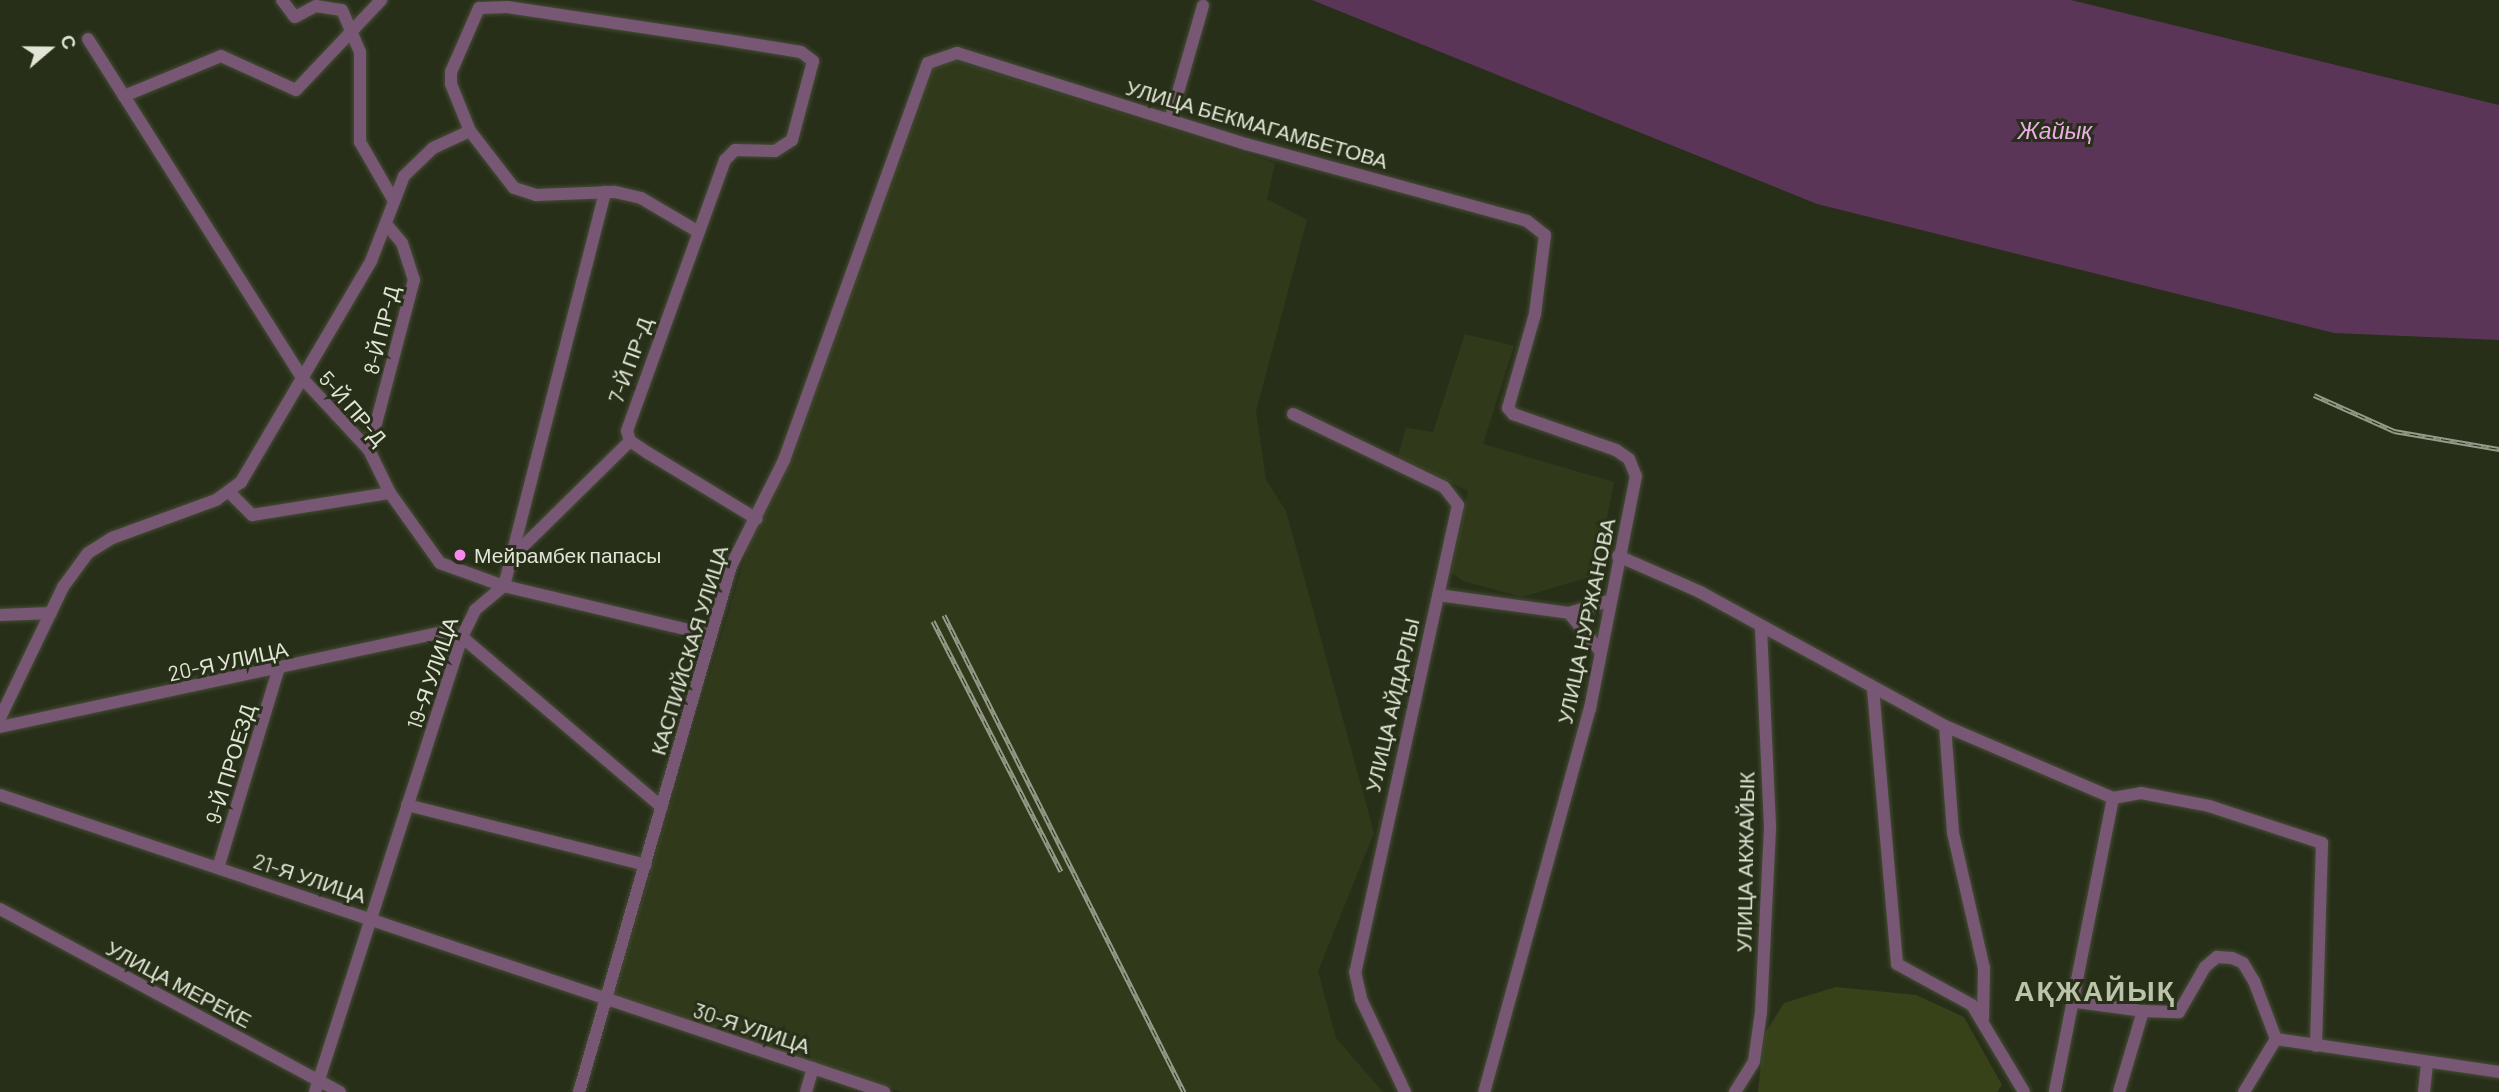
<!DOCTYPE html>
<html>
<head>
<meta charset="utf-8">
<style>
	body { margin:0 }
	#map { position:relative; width:2499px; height:1092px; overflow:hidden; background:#282f18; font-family:Barlow,sans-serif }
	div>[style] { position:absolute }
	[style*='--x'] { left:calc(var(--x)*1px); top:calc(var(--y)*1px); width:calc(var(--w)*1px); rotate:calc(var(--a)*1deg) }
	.built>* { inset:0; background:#31391b }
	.green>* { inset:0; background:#384219 }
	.water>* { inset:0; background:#5a3558 }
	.roads { filter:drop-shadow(0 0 2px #454c36) drop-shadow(0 0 2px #454c36) }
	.street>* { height:12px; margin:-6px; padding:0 6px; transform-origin:6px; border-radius:6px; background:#775774 }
	.rail>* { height:5px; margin-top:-2.5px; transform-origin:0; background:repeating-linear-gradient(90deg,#282f18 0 8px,#969b89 0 16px); box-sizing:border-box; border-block:2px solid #969b89 }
	.dots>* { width:19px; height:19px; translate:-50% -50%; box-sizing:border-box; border:4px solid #282f18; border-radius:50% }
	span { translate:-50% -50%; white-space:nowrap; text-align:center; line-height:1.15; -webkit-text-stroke:6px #282f18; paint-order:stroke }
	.street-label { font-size:21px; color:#e0e5d6 }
	.poi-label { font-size:21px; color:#e0e5d6 }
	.left { translate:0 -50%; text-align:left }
	.water-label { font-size:23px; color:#ecade6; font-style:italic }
	.district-label { font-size:28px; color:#bbc4a8; font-weight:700; letter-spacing:2px }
	.north { position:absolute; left:14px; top:14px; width:70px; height:70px; -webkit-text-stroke:5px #282f18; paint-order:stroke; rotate:70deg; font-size:19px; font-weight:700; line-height:28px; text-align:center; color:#e0e5d6 }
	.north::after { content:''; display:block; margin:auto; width:24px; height:32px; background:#e0e5d6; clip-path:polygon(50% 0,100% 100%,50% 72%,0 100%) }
</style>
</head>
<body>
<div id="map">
	<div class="built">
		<i style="clip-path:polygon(949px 58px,1275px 163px,1267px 199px,1307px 220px,1256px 411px,1266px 480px,1286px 511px,1374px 833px,1318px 971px,1336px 1038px,1383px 1092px,902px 1092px,613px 997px,748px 547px,789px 464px,935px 63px)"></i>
		<i style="clip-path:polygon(1465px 334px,1514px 346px,1483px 444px,1614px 482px,1596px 575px,1522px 597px,1463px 581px,1451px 572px,1468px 491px,1398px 456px,1406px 428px,1433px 432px)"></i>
	</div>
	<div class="green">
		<i style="clip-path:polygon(1836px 987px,1916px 995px,1964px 1017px,2002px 1085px,1997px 1092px,1758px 1092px,1764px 1035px,1784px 1003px)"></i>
	</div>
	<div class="water">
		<i style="clip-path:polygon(1312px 0,2071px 0,2499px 105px,2499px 340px,2334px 333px,1817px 204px)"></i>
	</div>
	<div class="roads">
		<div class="street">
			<i style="--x:282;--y:0;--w:21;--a:53"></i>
			<i style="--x:295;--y:17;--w:24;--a:-28"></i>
			<i style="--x:316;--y:6;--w:26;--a:9"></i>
			<i style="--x:342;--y:10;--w:46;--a:66.8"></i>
			<i style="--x:360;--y:52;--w:90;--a:90"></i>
			<i style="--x:360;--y:142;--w:68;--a:60"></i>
			<i style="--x:88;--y:39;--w:401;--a:57.7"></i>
			<i style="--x:302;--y:378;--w:98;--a:47.1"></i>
			<i style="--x:369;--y:450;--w:48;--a:64"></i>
			<i style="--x:390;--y:493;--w:86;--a:54.5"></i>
			<i style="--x:440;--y:563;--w:68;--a:19.8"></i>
			<i style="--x:504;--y:586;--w:212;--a:13.4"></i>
			<i style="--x:124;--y:96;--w:105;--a:-22.4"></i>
			<i style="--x:221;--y:56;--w:82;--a:24.4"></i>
			<i style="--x:296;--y:90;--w:124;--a:-46.6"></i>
			<i style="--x:1170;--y:120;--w:119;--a:-73.9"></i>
			<i style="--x:697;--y:231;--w:65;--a:-149.5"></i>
			<i style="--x:641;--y:198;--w:28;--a:-167"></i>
			<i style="--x:614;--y:192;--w:78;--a:177.8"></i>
			<i style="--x:536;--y:195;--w:23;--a:-162"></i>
			<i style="--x:514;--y:188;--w:72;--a:-127.7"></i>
			<i style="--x:470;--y:131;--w:51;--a:-112"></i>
			<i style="--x:451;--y:84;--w:12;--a:-90"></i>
			<i style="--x:451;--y:72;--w:70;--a:-66.4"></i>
			<i style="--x:479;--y:8;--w:28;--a:-2"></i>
			<i style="--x:507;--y:7;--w:222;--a:8.5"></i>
			<i style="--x:727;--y:40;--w:75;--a:9.2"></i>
			<i style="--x:801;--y:52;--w:15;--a:37"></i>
			<i style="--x:813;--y:61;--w:82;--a:104.9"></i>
			<i style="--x:792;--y:140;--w:20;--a:147"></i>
			<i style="--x:775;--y:151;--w:40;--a:-178.6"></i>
			<i style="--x:735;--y:150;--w:14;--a:135"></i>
			<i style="--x:725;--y:160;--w:288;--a:109.9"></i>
			<i style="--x:627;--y:431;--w:10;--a:73"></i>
			<i style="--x:630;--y:441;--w:22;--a:34"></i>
			<i style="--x:648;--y:453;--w:127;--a:31.2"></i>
			<i style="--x:1293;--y:414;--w:168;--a:25.8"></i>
			<i style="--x:1444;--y:487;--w:23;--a:52"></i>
			<i style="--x:1458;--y:505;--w:478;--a:102.4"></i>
			<i style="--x:1355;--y:972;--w:28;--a:77"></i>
			<i style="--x:1361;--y:999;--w:103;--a:64.7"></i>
			<i style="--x:369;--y:450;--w:176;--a:-75.2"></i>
			<i style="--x:414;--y:280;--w:39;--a:-108"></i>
			<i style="--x:402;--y:243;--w:25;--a:-130"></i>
			<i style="--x:229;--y:492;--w:33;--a:45"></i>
			<i style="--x:252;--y:515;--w:140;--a:-9.1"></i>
			<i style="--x:1618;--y:556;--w:90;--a:23.7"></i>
			<i style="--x:1700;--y:592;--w:279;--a:28.7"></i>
			<i style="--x:1945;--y:726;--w:183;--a:23.2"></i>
			<i style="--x:2113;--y:798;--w:300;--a:101.2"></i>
			<i style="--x:511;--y:558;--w:167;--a:-44.5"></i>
			<i style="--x:1438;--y:595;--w:132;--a:7.8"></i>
			<i style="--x:1569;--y:613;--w:49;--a:50.8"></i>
			<i style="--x:1569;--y:613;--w:41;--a:-17.1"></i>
			<i style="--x:0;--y:615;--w:51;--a:-2.2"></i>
			<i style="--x:1873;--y:689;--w:276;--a:85"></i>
			<i style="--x:1897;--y:964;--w:85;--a:28.7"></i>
			<i style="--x:1972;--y:1005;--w:101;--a:59.1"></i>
			<i style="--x:0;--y:718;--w:145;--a:-64.3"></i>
			<i style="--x:63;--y:587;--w:42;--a:-53.7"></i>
			<i style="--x:88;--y:553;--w:28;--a:-32"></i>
			<i style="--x:112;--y:538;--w:111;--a:-20.1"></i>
			<i style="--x:216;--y:500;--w:31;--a:-36"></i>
			<i style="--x:241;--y:482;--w:256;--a:-59.5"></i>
			<i style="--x:371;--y:261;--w:91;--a:-68.8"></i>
			<i style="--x:404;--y:176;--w:40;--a:-44"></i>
			<i style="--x:433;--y:148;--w:41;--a:-24.7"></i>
			<i style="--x:1945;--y:726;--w:107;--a:85.7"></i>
			<i style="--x:1953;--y:833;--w:139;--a:77.1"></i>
			<i style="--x:1984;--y:968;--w:51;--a:91.1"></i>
			<i style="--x:0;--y:727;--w:455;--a:-12.1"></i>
			<i style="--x:445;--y:632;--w:18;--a:16"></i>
			<i style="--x:462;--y:637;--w:262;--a:40.4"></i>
			<i style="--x:0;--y:795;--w:933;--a:18.57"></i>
			<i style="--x:2113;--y:798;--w:28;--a:-10"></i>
			<i style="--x:2141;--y:793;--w:69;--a:10.8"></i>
			<i style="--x:2209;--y:806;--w:119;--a:18.1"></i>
			<i style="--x:2322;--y:843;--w:203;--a:91.7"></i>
			<i style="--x:407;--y:805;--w:246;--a:14.1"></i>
			<i style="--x:218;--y:868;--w:206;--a:-73.1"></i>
			<i style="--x:0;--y:909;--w:386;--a:28.3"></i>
			<i style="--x:2077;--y:1002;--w:67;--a:7.8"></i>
			<i style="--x:2143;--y:1011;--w:84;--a:106.5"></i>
			<i style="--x:2143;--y:1011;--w:36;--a:2"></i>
			<i style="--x:2179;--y:1012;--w:52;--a:-60"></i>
			<i style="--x:2205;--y:967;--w:16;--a:-40"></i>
			<i style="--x:2217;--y:957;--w:15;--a:4"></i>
			<i style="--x:2232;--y:958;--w:12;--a:24"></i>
			<i style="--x:2243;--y:963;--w:21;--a:59"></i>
			<i style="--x:2254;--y:981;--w:62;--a:69.2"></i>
			<i style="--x:2276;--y:1039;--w:225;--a:8.4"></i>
			<i style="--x:315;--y:1092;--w:478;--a:-72.1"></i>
			<i style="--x:462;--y:637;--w:30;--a:-64"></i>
			<i style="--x:475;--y:610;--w:38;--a:-40"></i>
			<i style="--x:504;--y:586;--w:407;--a:-75.6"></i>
			<i style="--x:579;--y:1092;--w:548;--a:-73.88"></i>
			<i style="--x:731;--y:566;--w:119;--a:-63.4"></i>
			<i style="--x:784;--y:460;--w:422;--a:-70.1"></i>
			<i style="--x:928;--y:63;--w:31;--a:-19"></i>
			<i style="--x:957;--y:53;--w:303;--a:17.5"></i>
			<i style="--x:1246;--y:144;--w:291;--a:15.3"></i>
			<i style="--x:1527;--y:221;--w:23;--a:38"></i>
			<i style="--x:1545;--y:235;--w:80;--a:97.2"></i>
			<i style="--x:1535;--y:314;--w:98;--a:106"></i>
			<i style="--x:1508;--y:408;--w:8;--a:50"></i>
			<i style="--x:1513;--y:414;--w:109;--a:19.3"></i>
			<i style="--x:1616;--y:450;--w:16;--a:35"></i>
			<i style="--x:1629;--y:459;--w:18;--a:68"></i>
			<i style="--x:1636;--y:476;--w:237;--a:101.2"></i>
			<i style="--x:1590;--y:708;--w:398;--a:105.4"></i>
			<i style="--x:806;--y:1092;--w:25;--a:-74"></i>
			<i style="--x:1735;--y:1092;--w:36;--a:-58"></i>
			<i style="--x:1754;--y:1061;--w:49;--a:-81.9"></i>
			<i style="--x:1761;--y:1012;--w:186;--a:-87.2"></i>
			<i style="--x:1770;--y:826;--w:200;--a:-92.6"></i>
			<i style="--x:2244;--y:1092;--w:62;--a:-58.9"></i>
			<i style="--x:2424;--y:1092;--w:27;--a:-84"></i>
		</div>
	</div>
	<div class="rail">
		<i style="--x:2314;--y:395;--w:88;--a:24.2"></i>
		<i style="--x:2394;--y:431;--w:107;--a:9.7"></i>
		<i style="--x:944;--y:615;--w:534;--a:63.29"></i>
		<i style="--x:933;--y:621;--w:281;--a:62.9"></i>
	</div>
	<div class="dots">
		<i style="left:460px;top:555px;background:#f589ee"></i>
	</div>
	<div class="street-label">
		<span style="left:1257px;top:124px;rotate:16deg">УЛИЦА БЕКМАГАМБЕТОВА</span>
		<span style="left:381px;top:330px;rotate:-76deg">8-Й ПР-Д</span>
		<span style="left:630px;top:360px;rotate:-70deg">7-Й ПР-Д</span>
		<span style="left:353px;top:408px;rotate:49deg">5-Й ПР-Д</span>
		<span style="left:1586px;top:621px;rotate:-78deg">УЛИЦА НУРЖАНОВА</span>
		<span style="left:689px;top:650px;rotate:-73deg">КАСПИЙСКАЯ УЛИЦА</span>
		<span style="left:228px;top:661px;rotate:-12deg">20-Я УЛИЦА</span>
		<span style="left:432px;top:673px;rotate:-71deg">19-Я УЛИЦА</span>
		<span style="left:1392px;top:705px;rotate:-77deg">УЛИЦА АЙДАРЛЫ</span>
		<span style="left:230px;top:764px;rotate:-73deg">9-Й ПРОЕЗД</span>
		<span style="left:1745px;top:862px;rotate:-89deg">УЛИЦА АКЖАЙЫК</span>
		<span style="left:310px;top:878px;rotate:18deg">21-Я УЛИЦА</span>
		<span style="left:179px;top:984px;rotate:28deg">УЛИЦА МЕРЕКЕ</span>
		<span style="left:752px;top:1028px;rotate:18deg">30-Я УЛИЦА</span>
	</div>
	<div class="poi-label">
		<span class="left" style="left:474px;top:555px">Мейрамбек папасы</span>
	</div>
	<div class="water-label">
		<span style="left:2055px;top:130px">Жайық</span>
	</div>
	<div class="district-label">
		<span style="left:2095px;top:990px">АҚЖАЙЫҚ</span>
	</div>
	<div class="north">С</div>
</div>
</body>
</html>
